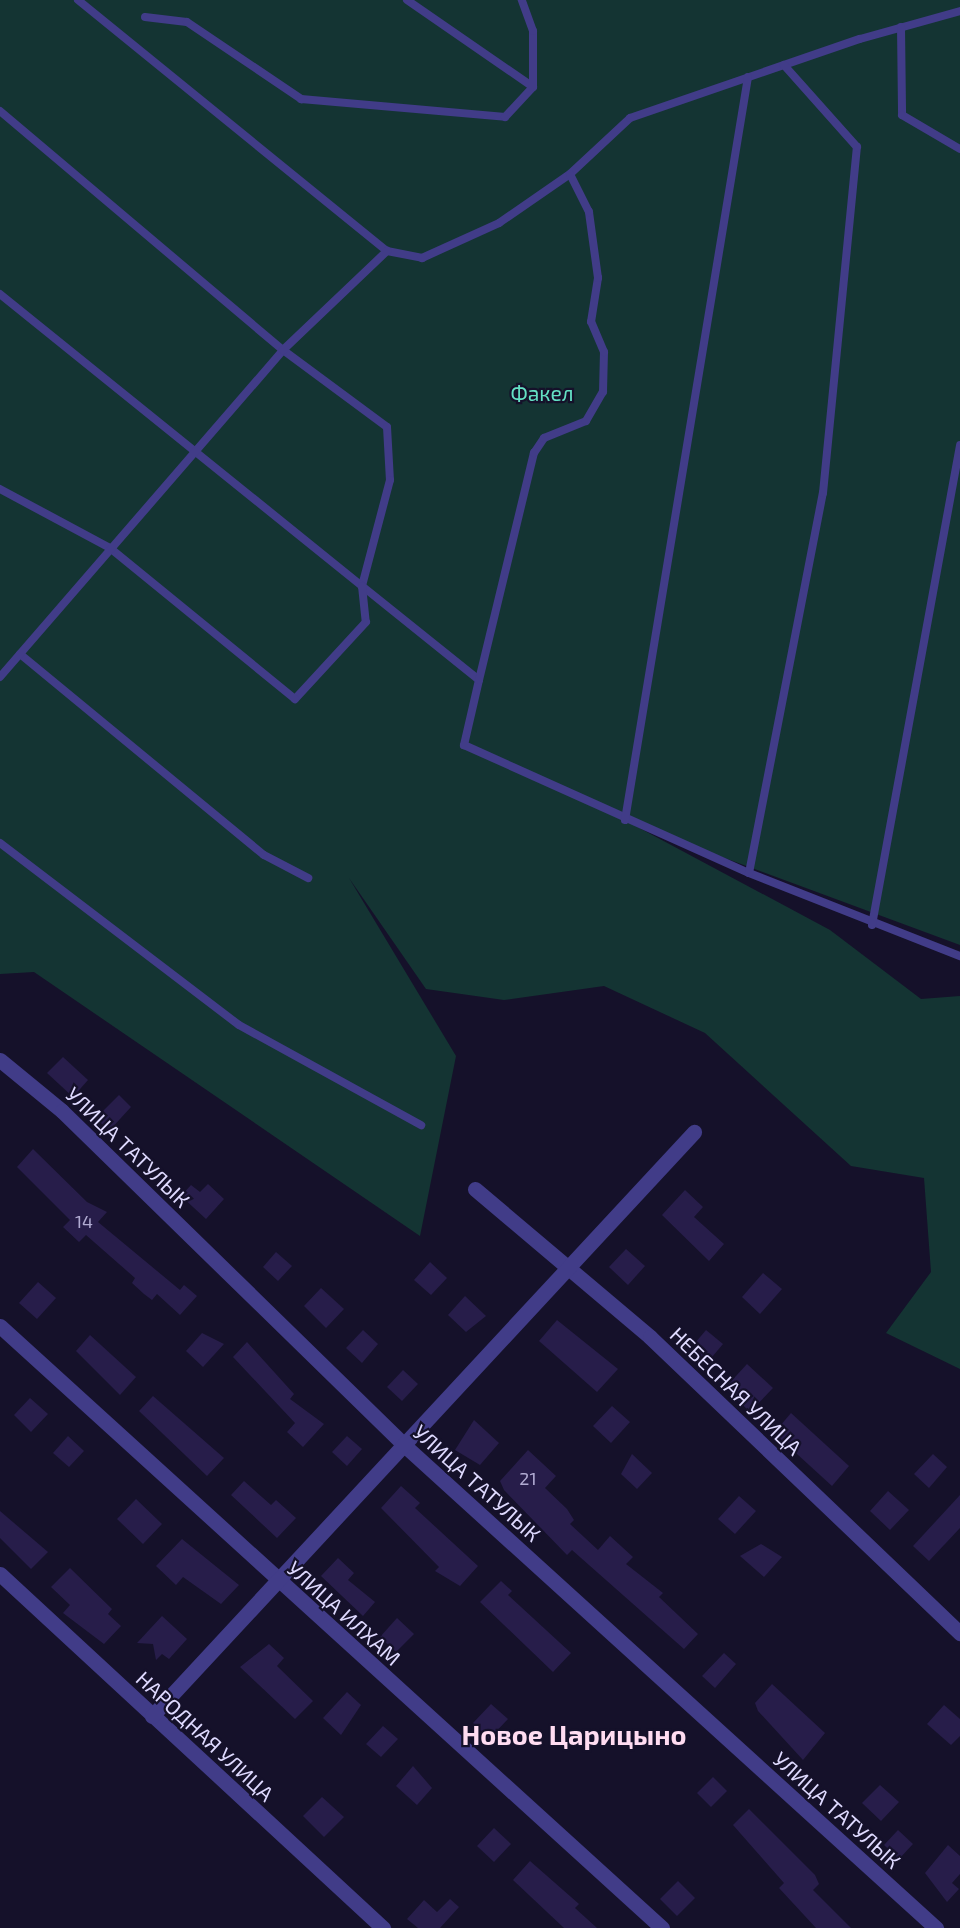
<!DOCTYPE html>
<html>
<head>
<meta charset="utf-8">
<style>
	body { margin:0 }
	#map { position:relative; width:960px; height:1928px; overflow:hidden; background:#15112a; font-family:"Exo 2",sans-serif }
	div>[style] { position:absolute }
	[style*='--x'] { left:calc(var(--x)*1px); top:calc(var(--y)*1px); width:calc(var(--w)*1px); rotate:calc(var(--a)*1deg) }
	.green>* { inset:0; background:#143433 }
	.building>* { inset:0; background:#271d4a }
	.service>* { height:8px; margin:-4px; padding:0 4px; transform-origin:4px; border-radius:4px; background:#413c88 }
	.minor>* { height:15px; margin:-7.5px; padding:0 7.5px; transform-origin:7.5px; border-radius:7.5px; background:#413c88 }
	span { translate:-50% -50%; white-space:nowrap; text-align:center; line-height:1.15; -webkit-text-stroke:4.5px #15112a; paint-order:stroke }
	.number-label { font-size:18px; color:#b1abd2 }
	.number-label span { -webkit-text-stroke-width:0 }
	.park-label { font-size:21px; color:#64e0c4 }
	.street-label { font-size:21px; color:#dfdaff }
	.district-label { font-size:27px; color:#ffdcf1; font-weight:700 }
</style>
</head>
<body>
<div id="map">
	<div class="green">
		<i style="clip-path:polygon(0 0,960px 0,960px 945px,630px 823px,830px 930px,921px 999px,960px 996px,960px 1369px,886px 1333px,931px 1272px,924px 1178px,851px 1166px,705px 1033px,604px 986px,504px 1000px,426px 989px,349px 878px,456px 1056px,420px 1236px,34px 972px,0 974px)"></i>
	</div>
	<div class="building">
		<i style="clip-path:polygon(63px 1057px,88px 1080px,73px 1097px,47px 1073px)"></i>
		<i style="clip-path:polygon(119px 1095px,131px 1107px,109px 1131px,96px 1118px)"></i>
		<i style="clip-path:polygon(33px 1149px,87px 1202px,107px 1212px,98px 1222px,180px 1290px,184px 1285px,197px 1296px,180px 1315px,157px 1294px,152px 1300px,144px 1294px,132px 1283px,135px 1278px,86px 1235px,79px 1242px,63px 1227px,70px 1220px,17px 1167px)"></i>
		<i style="clip-path:polygon(208px 1184px,224px 1199px,206px 1219px,181px 1196px,191px 1185px,200px 1192px)"></i>
		<i style="clip-path:polygon(685px 1190px,703px 1207px,694px 1217px,724px 1244px,709px 1261px,662px 1215px)"></i>
		<i style="clip-path:polygon(626px 1249px,645px 1266px,628px 1285px,609px 1267px)"></i>
		<i style="clip-path:polygon(276px 1252px,292px 1266px,278px 1281px,263px 1267px)"></i>
		<i style="clip-path:polygon(430px 1262px,447px 1278px,431px 1295px,414px 1280px)"></i>
		<i style="clip-path:polygon(763px 1273px,782px 1289px,760px 1314px,742px 1297px)"></i>
		<i style="clip-path:polygon(38px 1282px,56px 1298px,37px 1319px,19px 1303px)"></i>
		<i style="clip-path:polygon(321px 1288px,344px 1309px,326px 1328px,304px 1306px)"></i>
		<i style="clip-path:polygon(465px 1296px,486px 1316px,466px 1332px,448px 1315px)"></i>
		<i style="clip-path:polygon(557px 1320px,618px 1369px,597px 1392px,539px 1341px)"></i>
		<i style="clip-path:polygon(363px 1330px,378px 1344px,362px 1363px,346px 1348px)"></i>
		<i style="clip-path:polygon(706px 1330px,723px 1344px,707px 1363px,690px 1349px)"></i>
		<i style="clip-path:polygon(202px 1333px,224px 1344px,203px 1367px,186px 1351px)"></i>
		<i style="clip-path:polygon(90px 1335px,136px 1377px,120px 1395px,76px 1351px)"></i>
		<i style="clip-path:polygon(247px 1342px,294px 1394px,290px 1399px,324px 1424px,303px 1447px,287px 1432px,295px 1423px,233px 1357px)"></i>
		<i style="clip-path:polygon(747px 1364px,773px 1388px,750px 1412px,725px 1388px)"></i>
		<i style="clip-path:polygon(403px 1370px,418px 1384px,402px 1401px,387px 1387px)"></i>
		<i style="clip-path:polygon(153px 1396px,224px 1458px,207px 1476px,139px 1411px)"></i>
		<i style="clip-path:polygon(30px 1398px,48px 1414px,31px 1432px,14px 1415px)"></i>
		<i style="clip-path:polygon(612px 1406px,630px 1422px,611px 1443px,593px 1426px)"></i>
		<i style="clip-path:polygon(791px 1413px,849px 1466px,832px 1486px,774px 1433px)"></i>
		<i style="clip-path:polygon(474px 1420px,499px 1443px,480px 1465px,455px 1450px)"></i>
		<i style="clip-path:polygon(68px 1436px,84px 1451px,69px 1467px,53px 1453px)"></i>
		<i style="clip-path:polygon(347px 1436px,362px 1449px,347px 1466px,332px 1452px)"></i>
		<i style="clip-path:polygon(528px 1450px,556px 1476px,545px 1488px,567px 1509px,574px 1520px,570px 1524px,598px 1550px,610px 1536px,633px 1557px,626px 1564px,663px 1593px,659px 1597px,698px 1634px,684px 1649px,572px 1550px,567px 1555px,504px 1490px,500px 1481px)"></i>
		<i style="clip-path:polygon(632px 1454px,652px 1473px,637px 1489px,621px 1474px)"></i>
		<i style="clip-path:polygon(933px 1454px,947px 1467px,929px 1488px,914px 1474px)"></i>
		<i style="clip-path:polygon(244px 1481px,271px 1505px,276px 1500px,296px 1518px,277px 1538px,231px 1495px)"></i>
		<i style="clip-path:polygon(401px 1486px,420px 1503px,415px 1508px,478px 1566px,460px 1586px,435px 1571px,439px 1567px,381px 1508px)"></i>
		<i style="clip-path:polygon(888px 1491px,909px 1510px,890px 1530px,870px 1511px)"></i>
		<i style="clip-path:polygon(960px 1495px,960px 1528px,929px 1561px,913px 1546px)"></i>
		<i style="clip-path:polygon(739px 1496px,756px 1511px,735px 1534px,718px 1519px)"></i>
		<i style="clip-path:polygon(136px 1499px,162px 1524px,143px 1544px,117px 1519px)"></i>
		<i style="clip-path:polygon(0 1511px,48px 1552px,31px 1569px,0 1538px)"></i>
		<i style="clip-path:polygon(182px 1539px,239px 1585px,221px 1604px,183px 1577px,176px 1585px,156px 1566px)"></i>
		<i style="clip-path:polygon(761px 1544px,782px 1557px,764px 1577px,740px 1556px)"></i>
		<i style="clip-path:polygon(338px 1558px,354px 1573px,348px 1580px,375px 1602px,363px 1616px,321px 1576px)"></i>
		<i style="clip-path:polygon(70px 1568px,112px 1609px,108px 1614px,121px 1626px,104px 1644px,63px 1613px,70px 1605px,51px 1587px)"></i>
		<i style="clip-path:polygon(501px 1581px,512px 1591px,508px 1595px,571px 1653px,553px 1672px,480px 1602px)"></i>
		<i style="clip-path:polygon(162px 1616px,187px 1639px,169px 1659px,162px 1654px,156px 1660px,153px 1644px,137px 1643px)"></i>
		<i style="clip-path:polygon(397px 1618px,414px 1634px,396px 1652px,380px 1637px)"></i>
		<i style="clip-path:polygon(269px 1644px,284px 1658px,277px 1666px,313px 1701px,295px 1719px,240px 1667px)"></i>
		<i style="clip-path:polygon(724px 1653px,736px 1664px,715px 1688px,702px 1676px)"></i>
		<i style="clip-path:polygon(772px 1684px,825px 1733px,803px 1760px,758px 1711px,755px 1703px)"></i>
		<i style="clip-path:polygon(347px 1692px,361px 1705px,341px 1735px,323px 1718px)"></i>
		<i style="clip-path:polygon(491px 1704px,508px 1719px,489px 1739px,473px 1723px)"></i>
		<i style="clip-path:polygon(944px 1705px,960px 1719px,960px 1736px,951px 1745px,927px 1724px)"></i>
		<i style="clip-path:polygon(383px 1726px,398px 1739px,381px 1757px,366px 1744px)"></i>
		<i style="clip-path:polygon(413px 1766px,432px 1788px,417px 1805px,396px 1786px)"></i>
		<i style="clip-path:polygon(713px 1777px,727px 1791px,711px 1807px,697px 1793px)"></i>
		<i style="clip-path:polygon(880px 1785px,899px 1802px,881px 1821px,862px 1803px)"></i>
		<i style="clip-path:polygon(322px 1797px,344px 1817px,324px 1837px,303px 1816px)"></i>
		<i style="clip-path:polygon(749px 1809px,815px 1875px,819px 1884px,813px 1890px,851px 1928px,816px 1928px,779px 1888px,784px 1883px,733px 1825px)"></i>
		<i style="clip-path:polygon(494px 1828px,511px 1844px,494px 1862px,477px 1846px)"></i>
		<i style="clip-path:polygon(898px 1830px,913px 1844px,899px 1859px,884px 1845px)"></i>
		<i style="clip-path:polygon(948px 1845px,960px 1856px,960px 1874px,952px 1883px,959px 1889px,947px 1902px,925px 1873px)"></i>
		<i style="clip-path:polygon(530px 1861px,579px 1904px,575px 1908px,597px 1928px,564px 1928px,513px 1880px)"></i>
		<i style="clip-path:polygon(678px 1881px,695px 1898px,677px 1916px,660px 1899px)"></i>
		<i style="clip-path:polygon(450px 1899px,459px 1907px,440px 1928px,418px 1928px,407px 1919px,424px 1900px,437px 1912px)"></i>
	</div>
	<div class="service">
		<i style="--x:78;--y:0;--w:398;--a:39.1"></i>
		<i style="--x:387;--y:251;--w:36;--a:11"></i>
		<i style="--x:422;--y:258;--w:85;--a:-24.4"></i>
		<i style="--x:499;--y:223;--w:86;--a:-34.6"></i>
		<i style="--x:570;--y:174;--w:82;--a:-43"></i>
		<i style="--x:630;--y:118;--w:243;--a:-19"></i>
		<i style="--x:860;--y:39;--w:104;--a:-15.6"></i>
		<i style="--x:407;--y:0;--w:153;--a:34.6"></i>
		<i style="--x:145;--y:17;--w:42;--a:6.8"></i>
		<i style="--x:187;--y:22;--w:138;--a:34"></i>
		<i style="--x:301;--y:99;--w:205;--a:5"></i>
		<i style="--x:505;--y:117;--w:41;--a:-47"></i>
		<i style="--x:533;--y:87;--w:56;--a:-90"></i>
		<i style="--x:533;--y:31;--w:33;--a:-110"></i>
		<i style="--x:901;--y:27;--w:88;--a:89.3"></i>
		<i style="--x:902;--y:115;--w:67;--a:30.4"></i>
		<i style="--x:0;--y:111;--w:370;--a:40.2"></i>
		<i style="--x:283;--y:350;--w:129;--a:36.5"></i>
		<i style="--x:387;--y:427;--w:53;--a:86.8"></i>
		<i style="--x:390;--y:480;--w:110;--a:104.8"></i>
		<i style="--x:362;--y:586;--w:150;--a:38.8"></i>
		<i style="--x:479;--y:680;--w:67;--a:103"></i>
		<i style="--x:464;--y:745;--w:312;--a:24.2"></i>
		<i style="--x:749;--y:873;--w:227;--a:21.5"></i>
		<i style="--x:0;--y:294;--w:465;--a:38.9"></i>
		<i style="--x:362;--y:586;--w:36;--a:84"></i>
		<i style="--x:366;--y:622;--w:105;--a:132.7"></i>
		<i style="--x:295;--y:699;--w:239;--a:-140.8"></i>
		<i style="--x:110;--y:548;--w:125;--a:-151.8"></i>
		<i style="--x:20;--y:654;--w:316;--a:39.5"></i>
		<i style="--x:264;--y:855;--w:50;--a:27.6"></i>
		<i style="--x:0;--y:677;--w:432;--a:-49.1"></i>
		<i style="--x:283;--y:350;--w:144;--a:-43.6"></i>
		<i style="--x:479;--y:680;--w:234;--a:-76.4"></i>
		<i style="--x:534;--y:453;--w:18;--a:-56"></i>
		<i style="--x:544;--y:438;--w:45;--a:-22"></i>
		<i style="--x:586;--y:421;--w:34;--a:-60"></i>
		<i style="--x:603;--y:392;--w:40;--a:-88.6"></i>
		<i style="--x:604;--y:352;--w:33;--a:-113"></i>
		<i style="--x:591;--y:322;--w:45;--a:-81"></i>
		<i style="--x:598;--y:278;--w:67;--a:-97.8"></i>
		<i style="--x:589;--y:212;--w:42;--a:-116.6"></i>
		<i style="--x:625;--y:820;--w:753;--a:-80.6"></i>
		<i style="--x:0;--y:843;--w:300;--a:37.3"></i>
		<i style="--x:239;--y:1025;--w:208;--a:28.8"></i>
		<i style="--x:749;--y:873;--w:387;--a:-79"></i>
		<i style="--x:823;--y:493;--w:348;--a:-84.4"></i>
		<i style="--x:857;--y:147;--w:110;--a:-131.7"></i>
		<i style="--x:872;--y:925;--w:488;--a:-79.6"></i>
	</div>
	<div class="minor">
		<i style="--x:0;--y:1060;--w:80;--a:39.4"></i>
		<i style="--x:62;--y:1111;--w:478;--a:44.3"></i>
		<i style="--x:404;--y:1445;--w:719;--a:42.24"></i>
		<i style="--x:475;--y:1189;--w:229;--a:40.2"></i>
		<i style="--x:650;--y:1337;--w:429;--a:43.7"></i>
		<i style="--x:0;--y:1326;--w:895;--a:42.28"></i>
		<i style="--x:0;--y:1574;--w:522;--a:42.75"></i>
		<i style="--x:152;--y:1716;--w:797;--a:-47.14"></i>
	</div>
	<div class="number-label">
		<span style="left:84px;top:1221px">14</span>
		<span style="left:528px;top:1478px">21</span>
	</div>
	<div class="park-label">
		<span style="left:542px;top:393px">Факел</span>
	</div>
	<div class="street-label">
		<span style="left:128px;top:1147px;rotate:44deg">УЛИЦА ТАТУЛЫК</span>
		<span style="left:736px;top:1391px;rotate:44deg">НЕБЕСНАЯ УЛИЦА</span>
		<span style="left:477px;top:1483px;rotate:42deg">УЛИЦА ТАТУЛЫК</span>
		<span style="left:344px;top:1613px;rotate:42deg">УЛИЦА ИЛХАМ</span>
		<span style="left:205px;top:1736px;rotate:43deg">НАРОДНАЯ УЛИЦА</span>
		<span style="left:837px;top:1810px;rotate:42deg">УЛИЦА ТАТУЛЫК</span>
	</div>
	<div class="district-label">
		<span style="left:574px;top:1735px">Новое Царицыно</span>
	</div>
</div>
</body>
</html>
